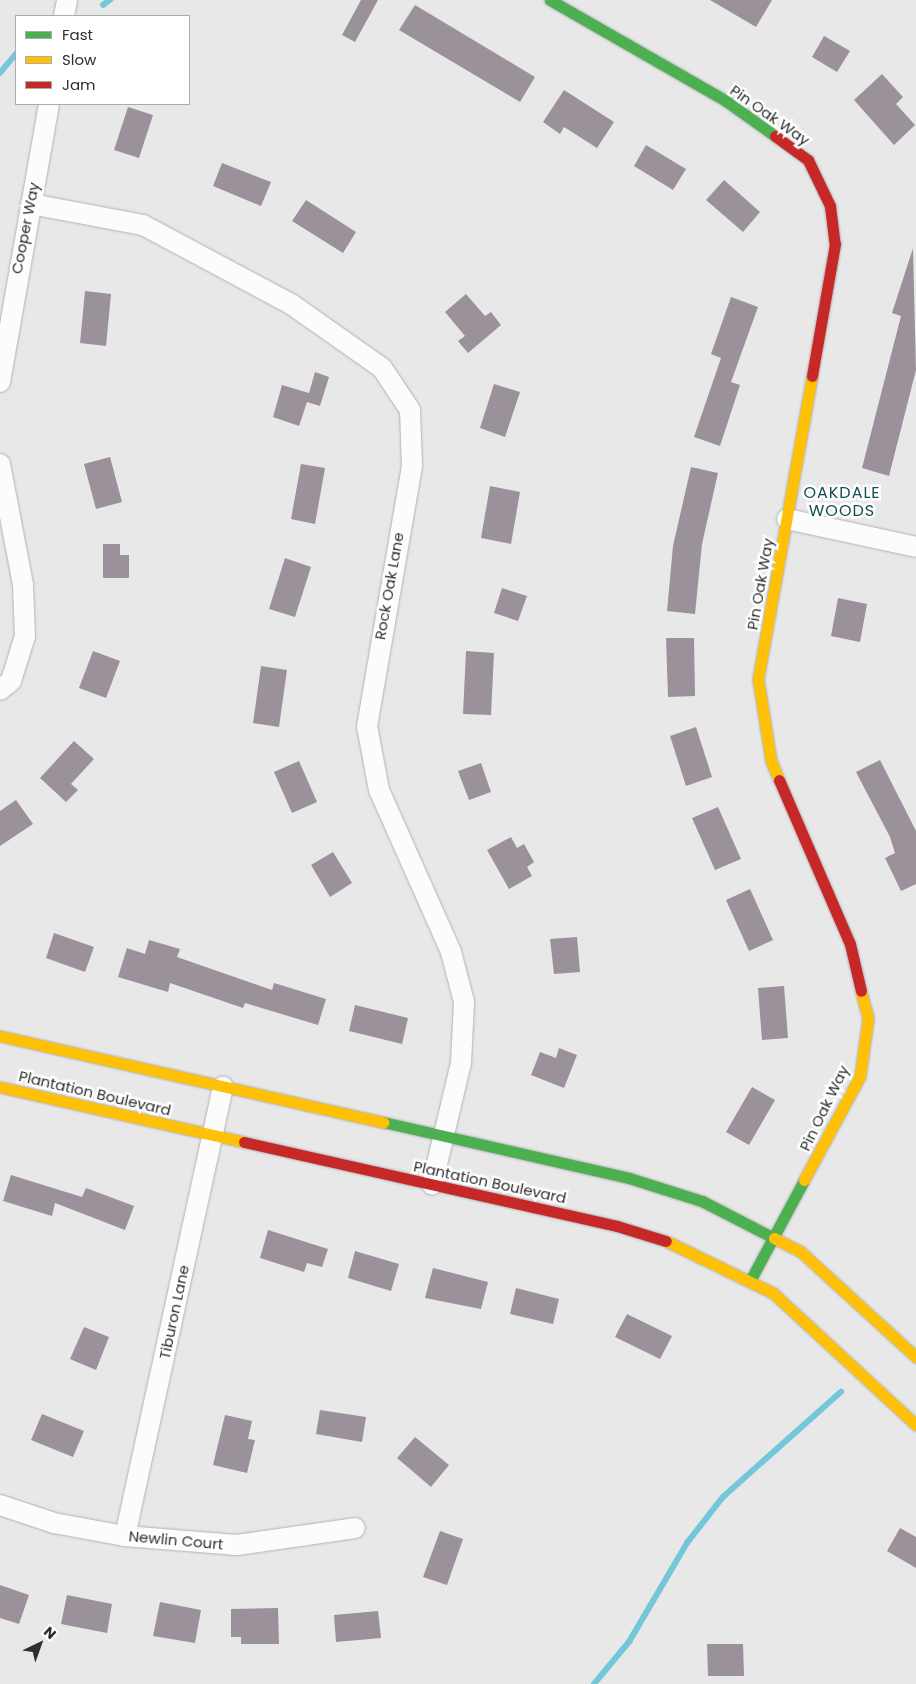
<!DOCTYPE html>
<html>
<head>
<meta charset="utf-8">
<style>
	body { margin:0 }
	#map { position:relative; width:916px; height:1684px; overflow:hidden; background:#e8e8e9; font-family:Poppins,sans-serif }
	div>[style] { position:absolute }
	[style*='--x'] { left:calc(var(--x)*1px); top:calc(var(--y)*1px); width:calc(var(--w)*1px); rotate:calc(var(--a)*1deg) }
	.stream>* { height:5.5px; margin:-2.75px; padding:0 2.75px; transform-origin:2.75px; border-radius:2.75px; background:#74c7d8 }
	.building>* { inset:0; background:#9b919b }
	.roads { filter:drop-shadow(0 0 1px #b2b2b3) drop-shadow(0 0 1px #b2b2b3) }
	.street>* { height:20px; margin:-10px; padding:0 10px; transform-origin:10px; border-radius:10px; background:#fcfcfc }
	.fast>* { height:11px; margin:-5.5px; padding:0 5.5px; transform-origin:5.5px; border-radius:5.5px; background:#4caf50 }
	.slow>* { height:11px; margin:-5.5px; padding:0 5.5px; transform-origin:5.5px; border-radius:5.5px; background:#ffc107 }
	.jam>* { height:11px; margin:-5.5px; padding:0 5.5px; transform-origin:5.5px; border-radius:5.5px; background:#c62828 }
	span { translate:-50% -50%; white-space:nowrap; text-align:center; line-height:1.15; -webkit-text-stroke:5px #fff; paint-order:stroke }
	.street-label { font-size:15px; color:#2d2e2e }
	.neighbourhood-label { font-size:16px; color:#104e50; letter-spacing:1px }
	.legend { position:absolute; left:15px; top:15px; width:175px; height:90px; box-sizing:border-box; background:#fff; border:1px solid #ababab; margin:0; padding:6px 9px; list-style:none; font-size:15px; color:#2d2e2e }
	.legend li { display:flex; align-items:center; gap:10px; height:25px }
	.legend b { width:25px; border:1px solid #ababab }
	.north { position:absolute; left:15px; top:1619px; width:50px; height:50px; -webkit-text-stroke:4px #fff; paint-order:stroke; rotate:42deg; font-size:14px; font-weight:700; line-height:20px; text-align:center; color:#2d2e2e }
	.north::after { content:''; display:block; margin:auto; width:18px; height:22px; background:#2d2e2e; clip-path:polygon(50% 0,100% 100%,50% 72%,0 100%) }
</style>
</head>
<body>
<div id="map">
	<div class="stream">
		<i style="--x:103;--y:5;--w:9;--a:-36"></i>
		<i style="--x:0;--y:73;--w:25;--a:-50"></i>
		<i style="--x:594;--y:1684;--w:55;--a:-50.2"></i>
		<i style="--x:629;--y:1642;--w:115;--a:-59.6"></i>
		<i style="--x:687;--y:1543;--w:58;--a:-52"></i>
		<i style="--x:723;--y:1497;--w:158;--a:-41.7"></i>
	</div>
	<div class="building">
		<i style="clip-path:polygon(361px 0,378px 0,355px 42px,342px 35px)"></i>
		<i style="clip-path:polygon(710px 0,772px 0,756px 27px)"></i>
		<i style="clip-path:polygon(415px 5px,535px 77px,520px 102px,399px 30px)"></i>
		<i style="clip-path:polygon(824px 36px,850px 51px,837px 72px,812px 57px)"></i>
		<i style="clip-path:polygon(882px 74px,903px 97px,896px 104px,915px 125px,894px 145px,854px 100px)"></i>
		<i style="clip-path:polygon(564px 90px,614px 122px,597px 148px,564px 127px,560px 134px,543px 122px)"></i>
		<i style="clip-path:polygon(128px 107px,153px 115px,139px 158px,114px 150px)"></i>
		<i style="clip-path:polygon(646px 145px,686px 169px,673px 190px,634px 166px)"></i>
		<i style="clip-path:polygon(222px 163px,271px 182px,261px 206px,213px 186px)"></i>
		<i style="clip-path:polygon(724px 180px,760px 212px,743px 232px,706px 200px)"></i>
		<i style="clip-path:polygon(306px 200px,356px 232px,343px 253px,292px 221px)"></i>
		<i style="clip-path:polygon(913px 248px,916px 370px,889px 476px,862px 468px,901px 316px,892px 313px)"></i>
		<i style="clip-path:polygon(85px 291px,111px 294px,106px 346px,80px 343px)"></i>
		<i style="clip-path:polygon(466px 294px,485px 316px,491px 312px,501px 325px,468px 353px,458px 341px,465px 336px,445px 312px)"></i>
		<i style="clip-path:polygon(731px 297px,758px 307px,731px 382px,740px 385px,720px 446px,694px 437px,721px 358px,711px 354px)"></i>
		<i style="clip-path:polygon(315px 372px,329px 377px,320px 406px,307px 402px,299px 426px,273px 417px,282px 385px,309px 393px)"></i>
		<i style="clip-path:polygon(494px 384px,520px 392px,505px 437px,480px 428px)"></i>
		<i style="clip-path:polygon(110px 457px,122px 502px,96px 509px,84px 464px)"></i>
		<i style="clip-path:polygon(301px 464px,325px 468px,315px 524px,291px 519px)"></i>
		<i style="clip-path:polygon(691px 467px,718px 473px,702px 544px,695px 614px,667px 611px,673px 546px)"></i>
		<i style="clip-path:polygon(490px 486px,520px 492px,511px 544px,481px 538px)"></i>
		<i style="clip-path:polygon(103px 544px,120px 544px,120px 555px,129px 555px,129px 578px,103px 578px)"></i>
		<i style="clip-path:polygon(285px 558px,311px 567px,295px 617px,269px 609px)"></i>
		<i style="clip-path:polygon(502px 588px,527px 596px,518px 621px,494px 613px)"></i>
		<i style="clip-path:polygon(838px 598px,867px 604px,860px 642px,831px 636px)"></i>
		<i style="clip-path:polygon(666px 638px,694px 638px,695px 696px,668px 697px)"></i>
		<i style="clip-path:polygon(93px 651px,120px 661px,106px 698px,79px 688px)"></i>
		<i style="clip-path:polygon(466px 651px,494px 653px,491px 715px,463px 714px)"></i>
		<i style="clip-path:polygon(261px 666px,287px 670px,279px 727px,253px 723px)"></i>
		<i style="clip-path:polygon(696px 727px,712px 777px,686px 786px,670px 736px)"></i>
		<i style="clip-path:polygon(74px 741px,94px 759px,71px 784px,78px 790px,66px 802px,40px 778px)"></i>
		<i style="clip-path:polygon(880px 760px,916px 831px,916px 884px,901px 891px,885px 858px,895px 853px,890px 837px,856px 772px)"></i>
		<i style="clip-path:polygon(299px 761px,317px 802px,292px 813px,274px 772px)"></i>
		<i style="clip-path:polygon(481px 763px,491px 792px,469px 800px,458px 771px)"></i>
		<i style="clip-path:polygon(16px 800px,33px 824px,0 846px,0 811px)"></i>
		<i style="clip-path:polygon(718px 807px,741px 859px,715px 870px,692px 818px)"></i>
		<i style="clip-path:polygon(511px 837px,517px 848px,524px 844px,534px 862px,527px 867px,532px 876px,509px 889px,487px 850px)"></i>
		<i style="clip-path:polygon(333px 852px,352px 883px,330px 897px,311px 865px)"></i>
		<i style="clip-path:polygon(750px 889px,773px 940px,749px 951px,726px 900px)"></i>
		<i style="clip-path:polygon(54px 933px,94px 947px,85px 972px,46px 958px)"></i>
		<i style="clip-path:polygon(577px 937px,580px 972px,554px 974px,550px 939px)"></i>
		<i style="clip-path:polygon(149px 940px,180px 949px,177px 957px,272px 990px,274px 983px,326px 999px,318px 1025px,245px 1003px,243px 1008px,170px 983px,168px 992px,118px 977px,127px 948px,145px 954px)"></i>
		<i style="clip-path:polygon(784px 986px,788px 1038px,762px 1040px,758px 988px)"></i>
		<i style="clip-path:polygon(355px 1005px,408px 1018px,402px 1044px,349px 1031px)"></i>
		<i style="clip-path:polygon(559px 1048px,577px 1055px,564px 1088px,531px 1075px,540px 1052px,556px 1058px)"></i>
		<i style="clip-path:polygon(752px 1087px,775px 1100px,749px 1145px,726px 1132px)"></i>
		<i style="clip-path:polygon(11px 1175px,82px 1197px,86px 1188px,134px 1206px,125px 1230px,55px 1203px,52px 1216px,3px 1201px)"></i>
		<i style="clip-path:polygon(268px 1230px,328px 1249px,322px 1267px,307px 1263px,304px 1272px,260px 1258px)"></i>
		<i style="clip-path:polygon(355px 1251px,399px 1264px,391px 1291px,348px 1278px)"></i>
		<i style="clip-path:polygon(433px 1268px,488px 1282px,481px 1309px,425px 1298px)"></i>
		<i style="clip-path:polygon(516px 1288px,559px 1299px,553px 1324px,510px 1314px)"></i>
		<i style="clip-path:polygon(627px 1314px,672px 1336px,660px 1359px,615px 1337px)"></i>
		<i style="clip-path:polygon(84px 1327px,109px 1337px,96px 1370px,70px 1359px)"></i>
		<i style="clip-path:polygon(320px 1410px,366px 1417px,362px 1442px,316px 1434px)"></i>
		<i style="clip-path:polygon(42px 1414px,84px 1431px,73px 1457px,31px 1440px)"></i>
		<i style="clip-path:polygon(225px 1415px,252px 1421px,248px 1439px,255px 1440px,247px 1473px,213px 1465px)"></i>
		<i style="clip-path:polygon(415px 1437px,449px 1465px,431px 1487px,397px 1458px)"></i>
		<i style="clip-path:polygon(900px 1528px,916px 1537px,916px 1568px,887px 1551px)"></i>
		<i style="clip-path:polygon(440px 1531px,463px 1539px,447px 1585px,423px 1577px)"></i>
		<i style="clip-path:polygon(0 1585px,29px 1595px,19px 1624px,0 1618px)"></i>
		<i style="clip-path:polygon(67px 1595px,112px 1604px,107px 1633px,61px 1624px)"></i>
		<i style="clip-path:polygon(160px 1602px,201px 1610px,195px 1643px,153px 1636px)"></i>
		<i style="clip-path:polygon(278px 1608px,279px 1644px,241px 1644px,241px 1637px,231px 1637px,231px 1609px)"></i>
		<i style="clip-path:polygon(378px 1611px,381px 1638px,336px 1642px,334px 1615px)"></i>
		<i style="clip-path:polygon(707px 1644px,743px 1644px,744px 1676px,708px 1676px)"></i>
	</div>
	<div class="roads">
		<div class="street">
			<i style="--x:64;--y:16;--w:16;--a:-79"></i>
			<i style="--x:31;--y:204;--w:114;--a:10.6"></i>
			<i style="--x:143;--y:225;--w:168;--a:28.1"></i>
			<i style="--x:291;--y:304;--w:111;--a:35.1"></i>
			<i style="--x:382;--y:368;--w:50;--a:56.3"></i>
			<i style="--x:410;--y:410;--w:56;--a:88"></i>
			<i style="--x:412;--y:466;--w:264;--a:99.8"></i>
			<i style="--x:367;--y:726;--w:65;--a:79.4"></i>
			<i style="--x:379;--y:790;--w:177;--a:66"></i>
			<i style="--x:451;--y:952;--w:52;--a:75.4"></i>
			<i style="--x:464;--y:1002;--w:61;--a:92.8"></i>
			<i style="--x:461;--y:1063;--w:125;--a:103.4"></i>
			<i style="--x:0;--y:382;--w:282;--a:-80"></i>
			<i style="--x:0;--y:464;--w:123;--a:79.2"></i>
			<i style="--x:23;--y:585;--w:51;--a:87.8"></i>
			<i style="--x:25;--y:636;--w:47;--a:107.3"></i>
			<i style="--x:11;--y:681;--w:14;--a:141"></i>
			<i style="--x:787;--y:519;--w:132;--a:12.2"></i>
			<i style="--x:0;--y:1505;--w:57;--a:18.4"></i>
			<i style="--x:54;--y:1523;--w:72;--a:10.4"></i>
			<i style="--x:125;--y:1536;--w:112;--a:4.6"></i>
			<i style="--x:237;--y:1545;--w:119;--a:-8.2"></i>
			<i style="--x:125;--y:1536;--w:460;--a:-77.7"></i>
		</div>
		<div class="fast">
			<i style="--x:550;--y:0;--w:203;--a:29.8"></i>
			<i style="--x:726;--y:101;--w:60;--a:35.5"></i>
			<i style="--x:383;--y:1122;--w:252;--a:12.8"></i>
			<i style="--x:629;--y:1178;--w:77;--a:17.5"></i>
			<i style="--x:702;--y:1201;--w:81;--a:27.2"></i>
			<i style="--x:751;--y:1279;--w:112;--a:-61.8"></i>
		</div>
		<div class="slow">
			<i style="--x:779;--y:780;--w:21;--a:-113"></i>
			<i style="--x:771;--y:761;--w:83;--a:-99"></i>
			<i style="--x:758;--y:679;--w:308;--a:-79.9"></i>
			<i style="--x:0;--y:1036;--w:393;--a:12.7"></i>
			<i style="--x:0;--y:1087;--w:250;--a:12.7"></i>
			<i style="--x:804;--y:1180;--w:118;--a:-61.7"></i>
			<i style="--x:860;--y:1076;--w:59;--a:-82.1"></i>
			<i style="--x:868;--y:1018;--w:28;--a:-105"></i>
			<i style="--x:774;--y:1238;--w:30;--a:27"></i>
			<i style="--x:801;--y:1252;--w:156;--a:42.4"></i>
			<i style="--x:666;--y:1241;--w:119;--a:25.9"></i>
			<i style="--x:773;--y:1293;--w:195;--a:42.7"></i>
		</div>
		<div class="jam">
			<i style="--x:775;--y:136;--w:41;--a:36"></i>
			<i style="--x:808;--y:160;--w:51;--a:64.4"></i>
			<i style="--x:830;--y:206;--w:38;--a:83"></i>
			<i style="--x:835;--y:244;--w:134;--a:99.9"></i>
			<i style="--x:779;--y:780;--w:179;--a:66.6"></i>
			<i style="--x:850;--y:944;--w:48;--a:76.8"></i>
			<i style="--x:244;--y:1142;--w:382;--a:12.7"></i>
			<i style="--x:617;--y:1226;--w:51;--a:17"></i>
		</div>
	</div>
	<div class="street-label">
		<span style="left:770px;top:115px;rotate:35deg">Pin Oak Way</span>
		<span style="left:25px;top:228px;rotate:-79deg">Cooper Way</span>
		<span style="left:760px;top:584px;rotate:-80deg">Pin Oak Way</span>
		<span style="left:389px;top:586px;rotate:-80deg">Rock Oak Lane</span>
		<span style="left:95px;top:1093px;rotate:13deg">Plantation Boulevard</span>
		<span style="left:824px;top:1108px;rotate:-64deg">Pin Oak Way</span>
		<span style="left:490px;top:1182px;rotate:12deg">Plantation Boulevard</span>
		<span style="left:174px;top:1312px;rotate:-78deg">Tiburon Lane</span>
		<span style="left:176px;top:1540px;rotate:5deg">Newlin Court</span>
	</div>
	<div class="neighbourhood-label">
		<span style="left:842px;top:502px">OAKDALE<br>WOODS</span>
	</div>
	<ul class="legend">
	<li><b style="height:6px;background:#4caf50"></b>Fast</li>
	<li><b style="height:6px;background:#ffc107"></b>Slow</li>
	<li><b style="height:6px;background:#c62828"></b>Jam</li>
	</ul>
	<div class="north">N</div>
</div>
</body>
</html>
